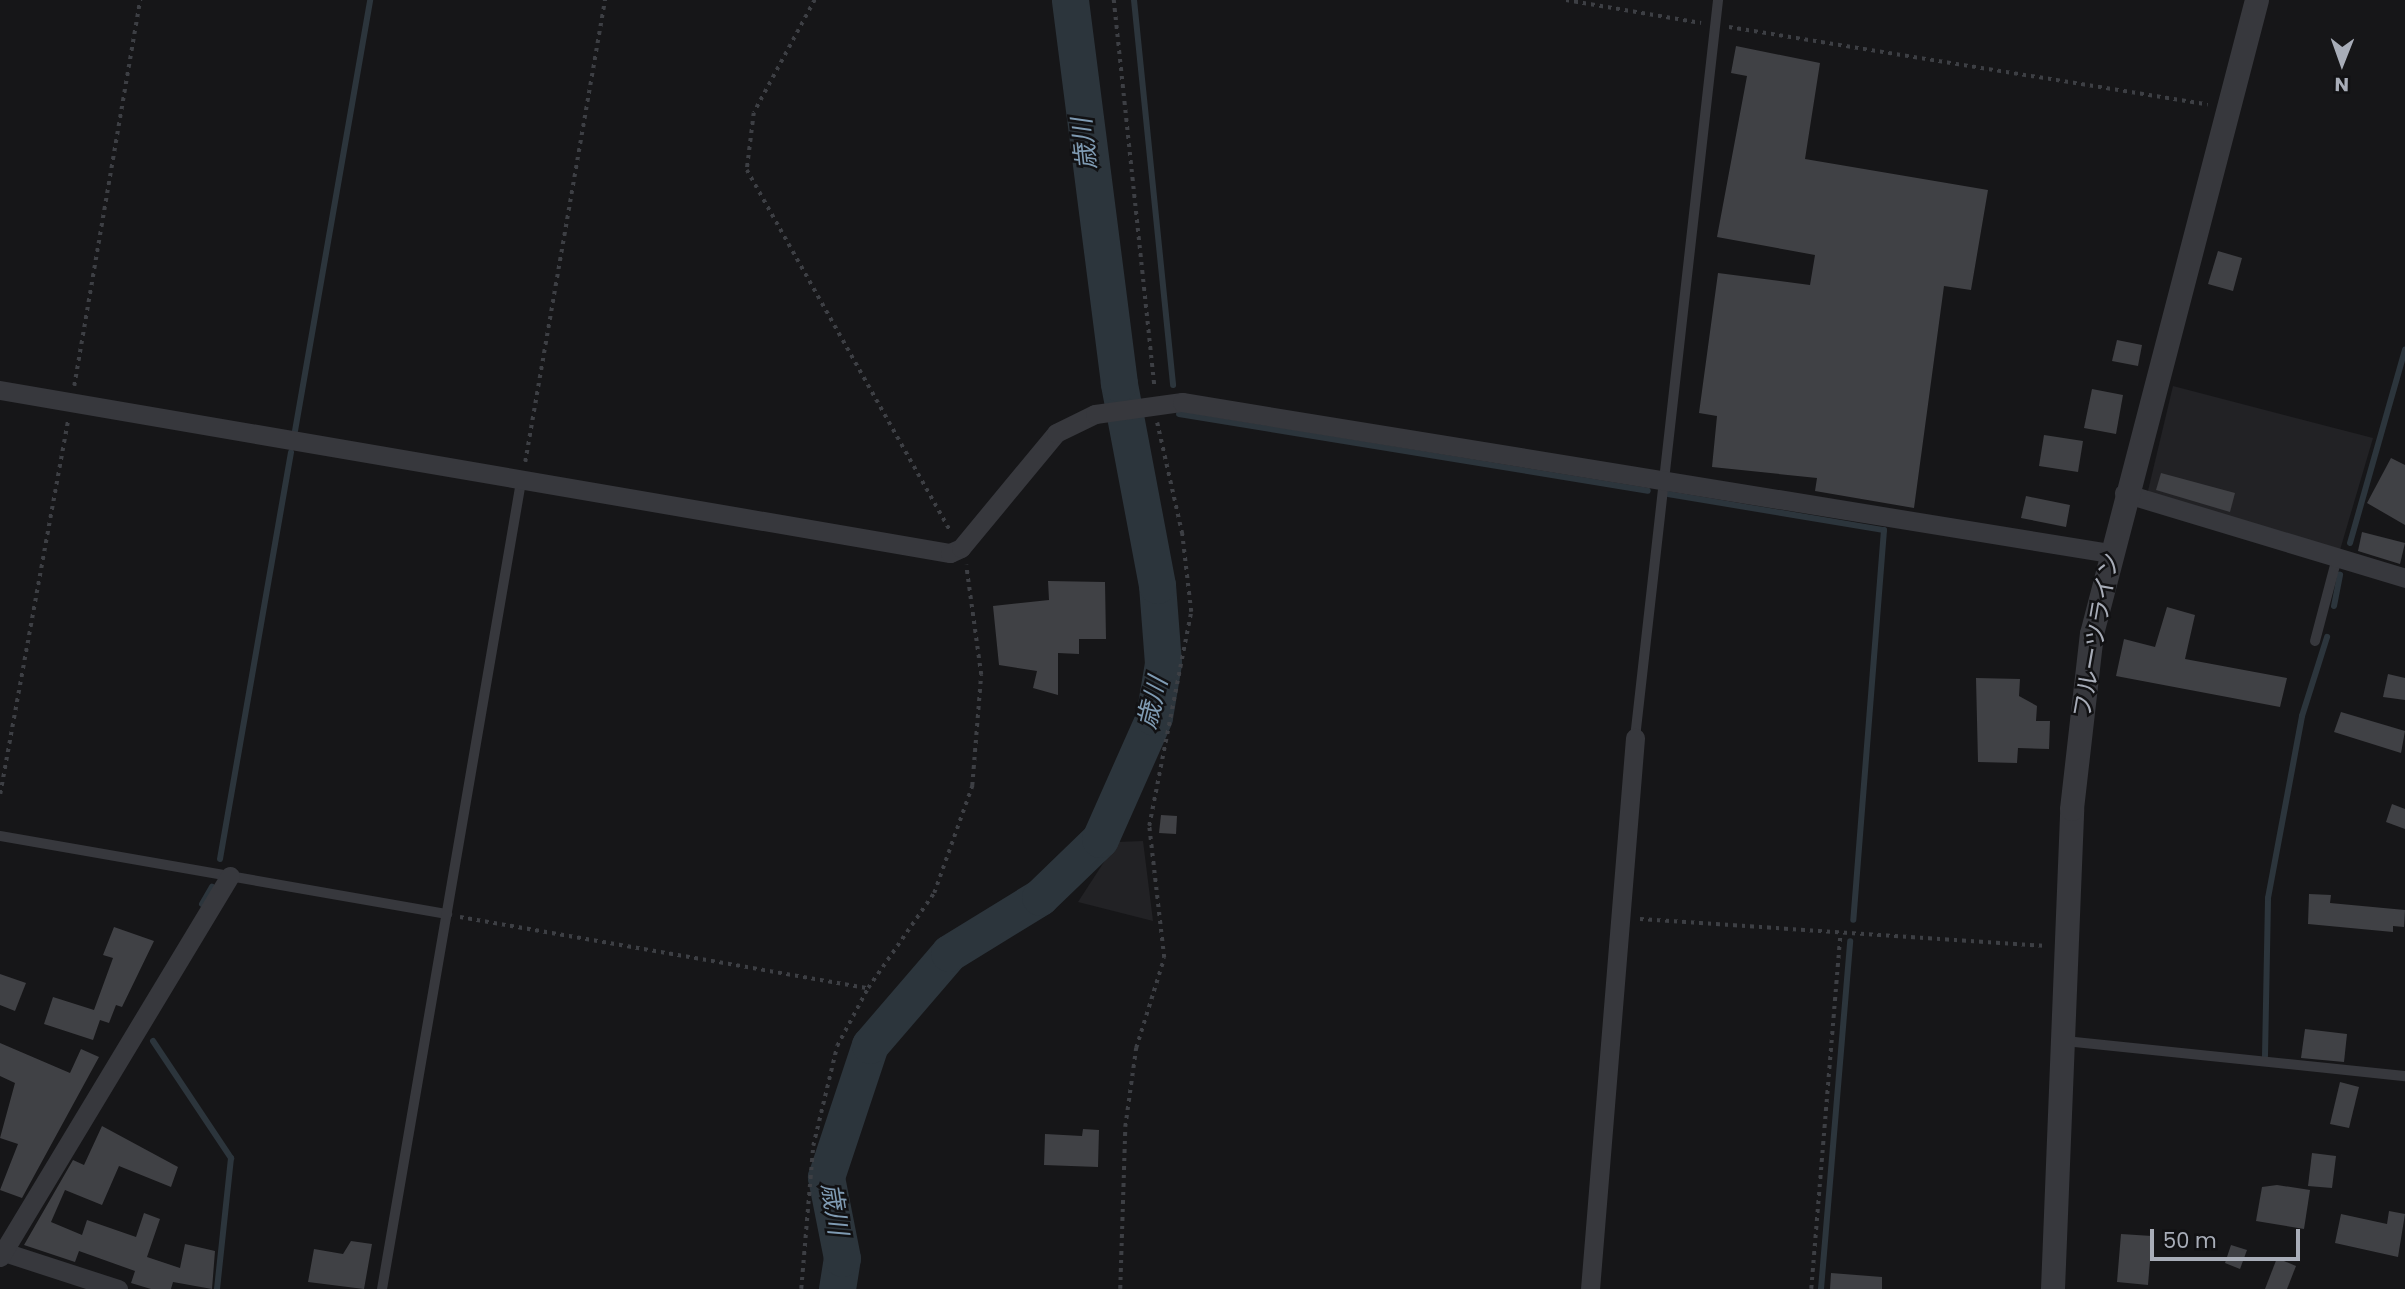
<!DOCTYPE html>
<html>
<head>
<meta charset="utf-8">
<style>
	body { margin:0 }
	#map { position:relative; width:2405px; height:1289px; overflow:hidden; background:#161618; font-family:Poppins,"Noto Sans JP",sans-serif }
	div>[style] { position:absolute }
	[style*='--x'] { left:calc(var(--x)*1px); top:calc(var(--y)*1px); width:calc(var(--w)*1px); rotate:calc(var(--a)*1deg) }
	.built>* { inset:0; background:#222225 }
	.stream>* { height:6px; margin:-3px; padding:0 3px; transform-origin:3px; border-radius:3px; background:#2c353c }
	.river>* { height:37px; margin:-18.5px; padding:0 18.5px; transform-origin:18.5px; border-radius:18.5px; background:#2c353c }
	.building>* { inset:0; background:#404145 }
	.path>* { height:3.5px; margin-top:-1.75px; transform-origin:0; background:repeating-linear-gradient(90deg,#3d3f44 0 3.5px,transparent 0 8.5px) }
	.service>* { height:10px; margin:-5px; padding:0 5px; transform-origin:5px; border-radius:5px; background:#37383d }
	.minor>* { height:19px; margin:-9.5px; padding:0 9.5px; transform-origin:9.5px; border-radius:9.5px; background:#37383d }
	.tertiary>* { height:24px; margin:-12px; padding:0 12px; transform-origin:12px; border-radius:12px; background:#37383d }
	span { translate:-50% -50%; white-space:nowrap; text-align:center; line-height:1.15; -webkit-text-stroke:5px #111113; paint-order:stroke }
	.street-label { font-size:24px; color:#a8adb8 }
	.water-label { font-size:26px; color:#7f9bb3; font-style:italic }
	.north { position:absolute; left:2307px; top:28px; width:70px; height:70px; -webkit-text-stroke:5px #111113; paint-order:stroke; rotate:181deg; font-size:19px; font-weight:700; line-height:28px; text-align:center; color:#a8adb8 }
	.north::after { content:''; display:block; margin:auto; width:24px; height:32px; background:#a8adb8; clip-path:polygon(50% 0,100% 100%,50% 72%,0 100%) }
	.scale { position:absolute; left:2150px; top:1229px; width:150px; height:32px; box-sizing:border-box; border:4px solid #a8adb8; border-top:0; padding-left:9px; font-size:21px; line-height:24px; white-space:nowrap; color:#a8adb8; -webkit-text-stroke:5px #111113; paint-order:stroke }
</style>
</head>
<body>
<div id="map">
	<div class="built">
		<i style="clip-path:polygon(2173px 386px,2373px 438px,2340px 550px,2147px 495px)"></i>
		<i style="clip-path:polygon(1143px 841px,1153px 921px,1078px 902px,1117px 842px)"></i>
	</div>
	<div class="stream">
		<i style="--x:1134;--y:0;--w:387;--a:84.2"></i>
		<i style="--x:1179;--y:414;--w:475;--a:9.3"></i>
		<i style="--x:295;--y:431;--w:437;--a:-80.1"></i>
		<i style="--x:1668;--y:494;--w:219;--a:9.5"></i>
		<i style="--x:1884;--y:530;--w:391;--a:94.5"></i>
		<i style="--x:2350;--y:543;--w:201;--a:-74.1"></i>
		<i style="--x:2334;--y:606;--w:32;--a:-79"></i>
		<i style="--x:220;--y:859;--w:413;--a:-80.1"></i>
		<i style="--x:202;--y:904;--w:20;--a:-60"></i>
		<i style="--x:153;--y:1041;--w:141;--a:56.3"></i>
		<i style="--x:231;--y:1158;--w:132;--a:96.1"></i>
		<i style="--x:2265;--y:1056;--w:158;--a:-88.9"></i>
		<i style="--x:2268;--y:898;--w:185;--a:-79.4"></i>
		<i style="--x:2302;--y:716;--w:83;--a:-72.4"></i>
		<i style="--x:1821;--y:1289;--w:349;--a:-85.2"></i>
	</div>
	<div class="river">
		<i style="--x:837;--y:1289;--w:31;--a:-81"></i>
		<i style="--x:842;--y:1258;--w:83;--a:-101.2"></i>
		<i style="--x:826;--y:1177;--w:139;--a:-71.6"></i>
		<i style="--x:870;--y:1045;--w:121;--a:-49.3"></i>
		<i style="--x:949;--y:953;--w:107;--a:-31.6"></i>
		<i style="--x:1040;--y:897;--w:83;--a:-44"></i>
		<i style="--x:1100;--y:839;--w:133;--a:-66.1"></i>
		<i style="--x:1154;--y:717;--w:55;--a:-80.5"></i>
		<i style="--x:1163;--y:663;--w:78;--a:-94.4"></i>
		<i style="--x:1157;--y:585;--w:206;--a:-100.7"></i>
		<i style="--x:1119;--y:383;--w:386;--a:-97.3"></i>
	</div>
	<div class="building">
		<i style="clip-path:polygon(1736px 46px,1820px 63px,1805px 159px,1988px 190px,1971px 290px,1944px 286px,1914px 508px,1815px 491px,1817px 478px,1712px 467px,1717px 416px,1699px 413px,1718px 273px,1810px 285px,1815px 255px,1717px 237px,1747px 76px,1731px 73px)"></i>
		<i style="clip-path:polygon(2218px 251px,2242px 258px,2233px 291px,2208px 284px)"></i>
		<i style="clip-path:polygon(2117px 340px,2142px 345px,2138px 366px,2112px 361px)"></i>
		<i style="clip-path:polygon(2092px 389px,2123px 395px,2116px 434px,2084px 428px)"></i>
		<i style="clip-path:polygon(2044px 435px,2083px 441px,2078px 472px,2039px 466px)"></i>
		<i style="clip-path:polygon(2391px 458px,2405px 465px,2405px 525px,2367px 503px)"></i>
		<i style="clip-path:polygon(2161px 473px,2235px 493px,2230px 512px,2156px 490px)"></i>
		<i style="clip-path:polygon(2026px 496px,2070px 505px,2066px 527px,2021px 518px)"></i>
		<i style="clip-path:polygon(2362px 532px,2405px 543px,2400px 564px,2358px 551px)"></i>
		<i style="clip-path:polygon(1048px 581px,1105px 582px,1106px 639px,1079px 639px,1079px 654px,1058px 653px,1058px 695px,1033px 688px,1037px 671px,999px 665px,993px 606px,1049px 600px)"></i>
		<i style="clip-path:polygon(2167px 607px,2195px 615px,2185px 659px,2287px 678px,2280px 707px,2116px 676px,2124px 639px,2155px 647px)"></i>
		<i style="clip-path:polygon(2388px 674px,2405px 678px,2405px 700px,2383px 697px)"></i>
		<i style="clip-path:polygon(1976px 678px,2020px 679px,2019px 696px,2037px 706px,2036px 721px,2050px 721px,2049px 749px,2018px 748px,2017px 763px,1978px 762px)"></i>
		<i style="clip-path:polygon(2341px 712px,2405px 731px,2401px 753px,2334px 732px)"></i>
		<i style="clip-path:polygon(2392px 804px,2405px 809px,2405px 829px,2386px 822px)"></i>
		<i style="clip-path:polygon(1161px 815px,1177px 816px,1176px 834px,1159px 833px)"></i>
		<i style="clip-path:polygon(2309px 894px,2331px 895px,2330px 903px,2405px 910px,2404px 927px,2393px 926px,2393px 932px,2308px 924px)"></i>
		<i style="clip-path:polygon(114px 927px,154px 941px,122px 1007px,116px 1005px,109px 1023px,100px 1020px,93px 1040px,44px 1024px,53px 997px,94px 1010px,113px 958px,103px 955px)"></i>
		<i style="clip-path:polygon(0 974px,26px 983px,15px 1011px,0 1005px)"></i>
		<i style="clip-path:polygon(2305px 1029px,2347px 1034px,2344px 1062px,2301px 1058px)"></i>
		<i style="clip-path:polygon(0 1043px,70px 1073px,81px 1049px,99px 1057px,22px 1198px,0 1190px,18px 1144px,0 1138px,15px 1083px,0 1076px)"></i>
		<i style="clip-path:polygon(2340px 1082px,2359px 1087px,2349px 1128px,2330px 1124px)"></i>
		<i style="clip-path:polygon(102px 1126px,178px 1167px,171px 1187px,119px 1166px,102px 1205px,65px 1190px,51px 1222px,82px 1235px,87px 1220px,136px 1237px,144px 1213px,160px 1219px,147px 1257px,180px 1268px,185px 1244px,215px 1251px,212px 1289px,173px 1282px,171px 1289px,151px 1289px,131px 1283px,135px 1271px,79px 1251px,75px 1262px,24px 1245px,73px 1160px,84px 1165px)"></i>
		<i style="clip-path:polygon(1083px 1129px,1099px 1130px,1098px 1167px,1044px 1165px,1045px 1134px,1082px 1136px)"></i>
		<i style="clip-path:polygon(2312px 1153px,2336px 1156px,2332px 1188px,2308px 1186px)"></i>
		<i style="clip-path:polygon(2277px 1185px,2310px 1190px,2304px 1229px,2256px 1221px,2262px 1187px)"></i>
		<i style="clip-path:polygon(2389px 1211px,2405px 1214px,2398px 1257px,2335px 1243px,2341px 1214px,2387px 1224px)"></i>
		<i style="clip-path:polygon(2121px 1234px,2152px 1236px,2148px 1285px,2117px 1282px)"></i>
		<i style="clip-path:polygon(351px 1241px,372px 1244px,364px 1289px,308px 1282px,314px 1249px,343px 1254px)"></i>
		<i style="clip-path:polygon(2231px 1245px,2247px 1250px,2240px 1269px,2225px 1263px)"></i>
		<i style="clip-path:polygon(2277px 1258px,2296px 1266px,2287px 1289px,2265px 1289px)"></i>
		<i style="clip-path:polygon(1831px 1273px,1882px 1277px,1882px 1289px,1830px 1289px)"></i>
	</div>
	<div class="path">
		<i style="--x:815;--y:0;--w:128;--a:118.4"></i>
		<i style="--x:754;--y:113;--w:57;--a:97"></i>
		<i style="--x:747;--y:170;--w:413;--a:60.6"></i>
		<i style="--x:1114;--y:0;--w:390;--a:84"></i>
		<i style="--x:1566;--y:0;--w:137;--a:9.7"></i>
		<i style="--x:1729;--y:27;--w:485;--a:9.2"></i>
		<i style="--x:74;--y:386;--w:392;--a:-80.3"></i>
		<i style="--x:525;--y:462;--w:469;--a:-80.2"></i>
		<i style="--x:0;--y:794;--w:379;--a:-79.7"></i>
		<i style="--x:460;--y:917;--w:414;--a:9.9"></i>
		<i style="--x:1640;--y:919;--w:405;--a:3.8"></i>
		<i style="--x:801;--y:1289;--w:144;--a:-85.2"></i>
		<i style="--x:813;--y:1146;--w:103;--a:-76.5"></i>
		<i style="--x:837;--y:1046;--w:66;--a:-61.9"></i>
		<i style="--x:868;--y:988;--w:116;--a:-55.2"></i>
		<i style="--x:934;--y:893;--w:114;--a:-70.4"></i>
		<i style="--x:972;--y:786;--w:111;--a:-85.4"></i>
		<i style="--x:981;--y:675;--w:111;--a:-97.8"></i>
		<i style="--x:1120;--y:1289;--w:162;--a:-88.2"></i>
		<i style="--x:1125;--y:1127;--w:80;--a:-82.1"></i>
		<i style="--x:1136;--y:1048;--w:94;--a:-72.7"></i>
		<i style="--x:1164;--y:958;--w:133;--a:-96.5"></i>
		<i style="--x:1149;--y:826;--w:218;--a:-78.9"></i>
		<i style="--x:1191;--y:612;--w:79;--a:-96.6"></i>
		<i style="--x:1182;--y:534;--w:114;--a:-102.7"></i>
		<i style="--x:1811;--y:1289;--w:357;--a:-85.3"></i>
	</div>
	<div class="service">
		<i style="--x:2315;--y:641;--w:86;--a:-75.2"></i>
		<i style="--x:1635;--y:738;--w:743;--a:-83.58"></i>
		<i style="--x:0;--y:836;--w:454;--a:9.9"></i>
		<i style="--x:2065;--y:1041;--w:342;--a:5.9"></i>
		<i style="--x:382;--y:1289;--w:819;--a:-80.23"></i>
	</div>
	<div class="minor">
		<i style="--x:0;--y:390;--w:964;--a:9.74"></i>
		<i style="--x:950;--y:553;--w:12;--a:-24"></i>
		<i style="--x:961;--y:548;--w:149;--a:-50.4"></i>
		<i style="--x:1056;--y:433;--w:43;--a:-26"></i>
		<i style="--x:1095;--y:414;--w:88;--a:-7.9"></i>
		<i style="--x:1182;--y:402;--w:939;--a:9.25"></i>
		<i style="--x:2124;--y:493;--w:294;--a:16.8"></i>
		<i style="--x:4;--y:1252;--w:120;--a:18"></i>
		<i style="--x:0;--y:1257;--w:445;--a:-58.9"></i>
		<i style="--x:1590;--y:1289;--w:553;--a:-85.33"></i>
	</div>
	<div class="tertiary">
		<i style="--x:2053;--y:1289;--w:480;--a:-87.7"></i>
		<i style="--x:2072;--y:809;--w:176;--a:-83.5"></i>
		<i style="--x:2092;--y:634;--w:655;--a:-75.41"></i>
	</div>
	<div class="street-label">
		<span style="left:2096px;top:635px;rotate:-80deg">フルーツライン</span>
	</div>
	<div class="water-label">
		<span style="left:1085px;top:144px;rotate:-96deg">歳川</span>
		<span style="left:1153px;top:703px;rotate:-76deg">歳川</span>
		<span style="left:834px;top:1209px;rotate:81deg">歳川</span>
	</div>
	<div class="north">N</div>
	<div class="scale">50 m</div>
</div>
</body>
</html>
